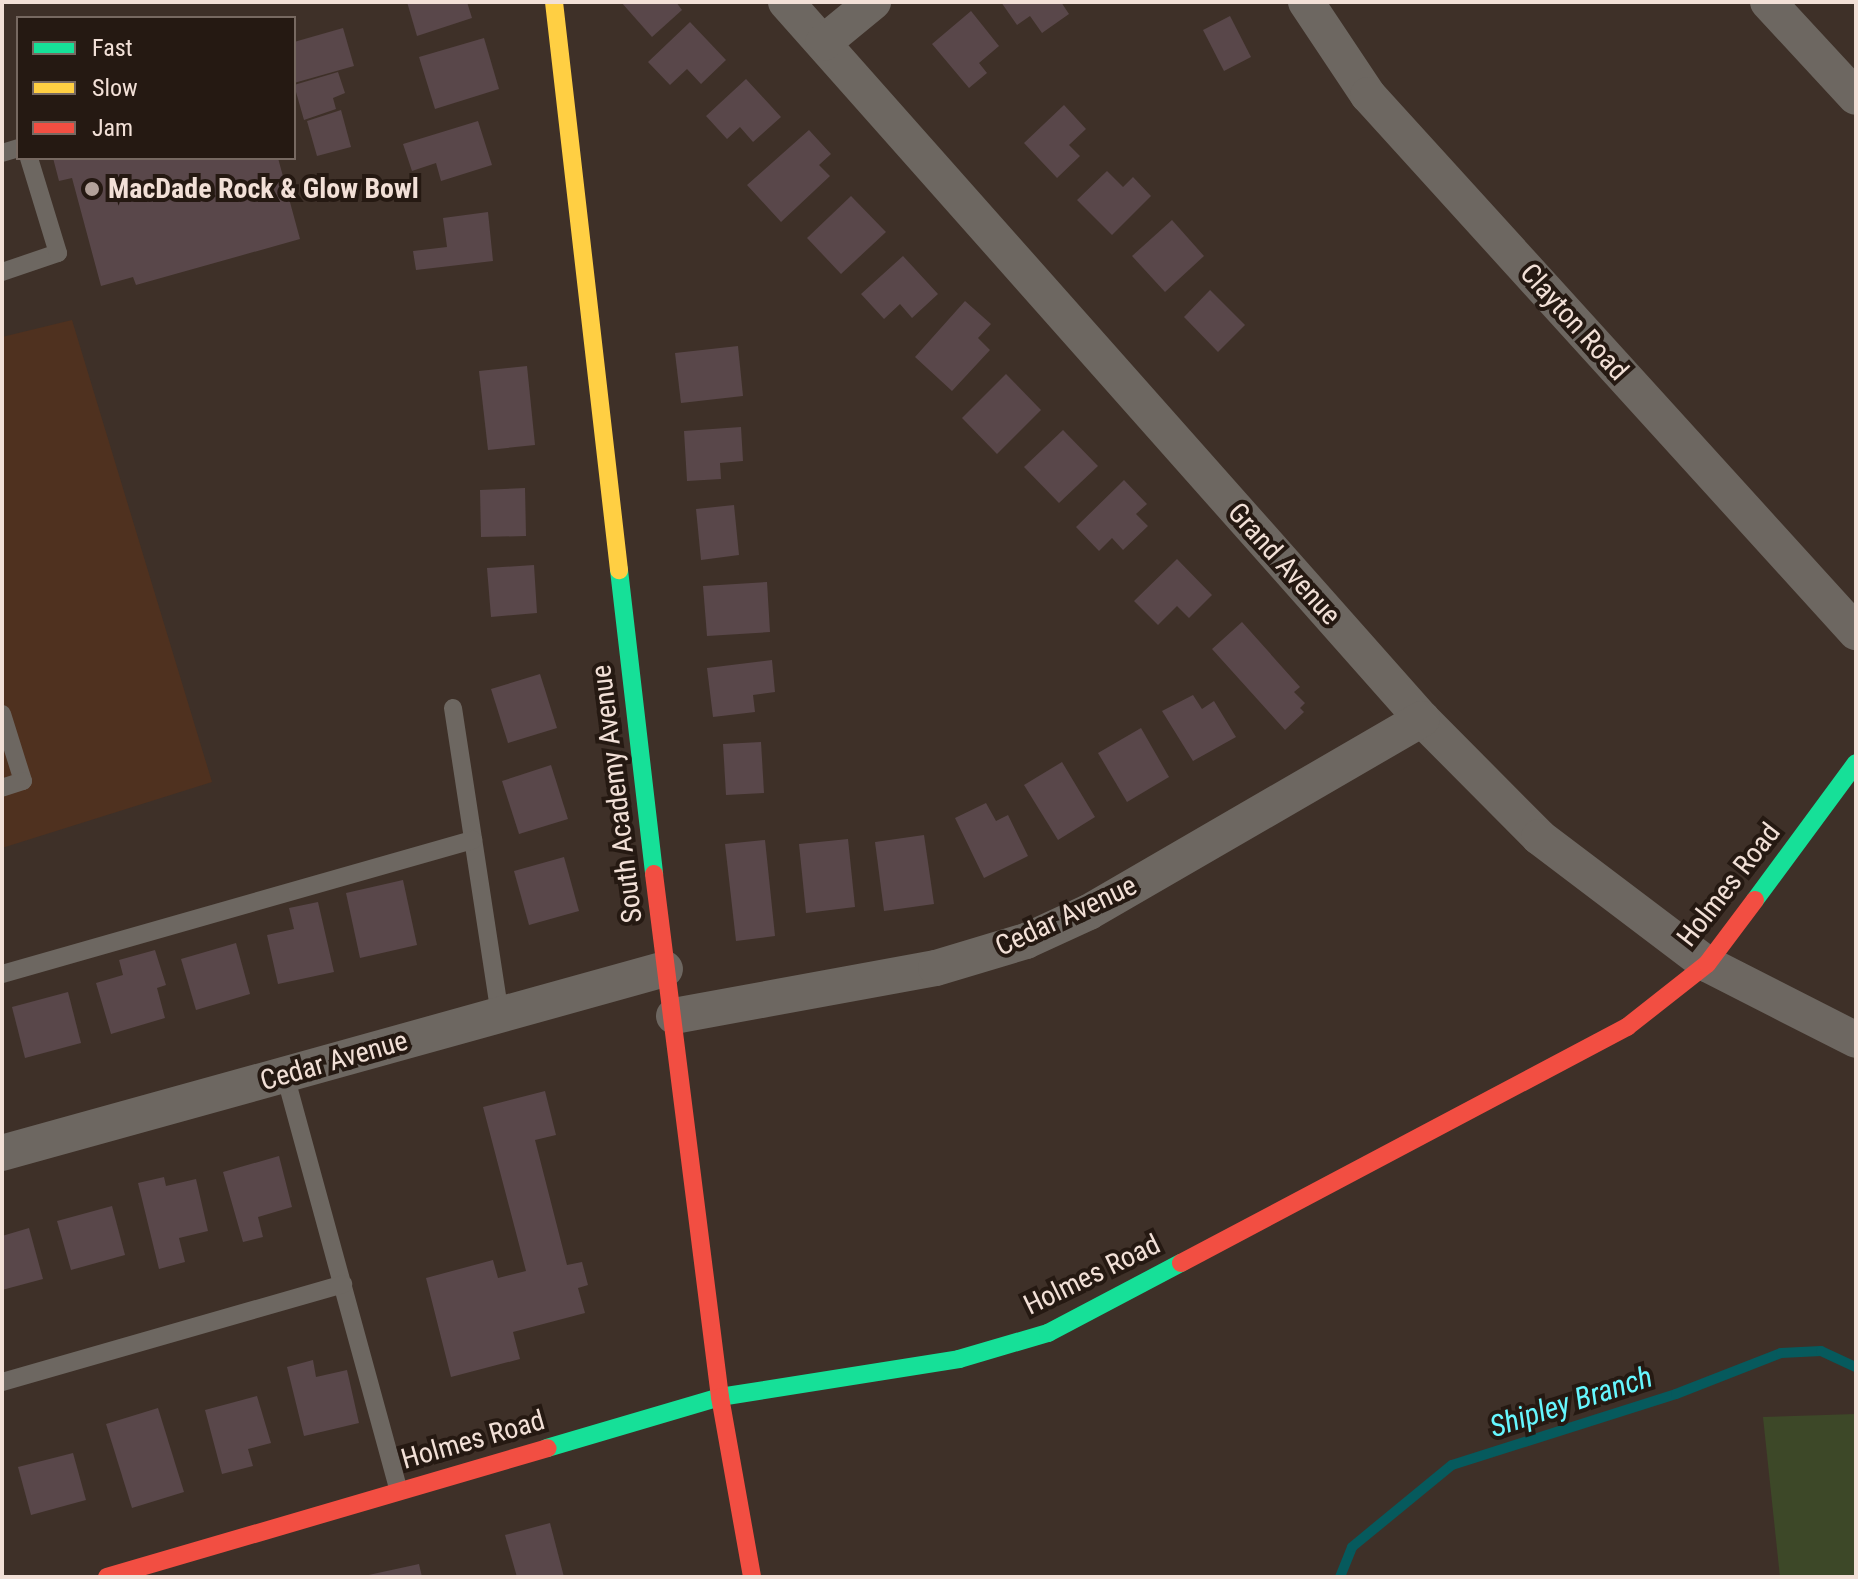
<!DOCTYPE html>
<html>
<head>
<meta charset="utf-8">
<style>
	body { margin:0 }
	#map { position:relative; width:1858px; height:1579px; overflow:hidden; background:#3e3028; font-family:"Roboto Condensed",sans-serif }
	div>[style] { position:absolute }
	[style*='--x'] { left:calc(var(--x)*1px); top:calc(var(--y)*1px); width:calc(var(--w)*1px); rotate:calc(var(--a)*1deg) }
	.built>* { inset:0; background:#4f311f }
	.green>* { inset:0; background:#3d4828 }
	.stream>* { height:10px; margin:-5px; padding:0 5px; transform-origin:5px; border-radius:5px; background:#065a5d }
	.building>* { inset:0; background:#59474a }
	.lane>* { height:18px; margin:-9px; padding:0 9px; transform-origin:9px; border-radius:9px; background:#6d6761 }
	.street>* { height:36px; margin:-18px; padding:0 18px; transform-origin:18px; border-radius:18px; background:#6d6761 }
	.fast>* { height:18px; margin:-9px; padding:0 9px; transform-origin:9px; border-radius:9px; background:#16e098 }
	.slow>* { height:18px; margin:-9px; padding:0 9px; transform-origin:9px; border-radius:9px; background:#ffcf43 }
	.jam>* { height:18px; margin:-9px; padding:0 9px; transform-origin:9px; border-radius:9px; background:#f24e42 }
	.dots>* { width:22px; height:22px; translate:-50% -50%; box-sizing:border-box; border:4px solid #251912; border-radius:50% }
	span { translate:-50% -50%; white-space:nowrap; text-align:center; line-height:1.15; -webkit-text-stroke:8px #251912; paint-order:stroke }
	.poi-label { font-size:28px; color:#f2e0d7; font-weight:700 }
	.left { translate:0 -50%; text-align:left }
	.street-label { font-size:28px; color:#f2e0d7 }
	.water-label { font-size:30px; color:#66f7ff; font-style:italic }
	.frame { position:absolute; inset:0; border:4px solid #f2e0d7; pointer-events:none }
	.legend { position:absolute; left:16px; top:16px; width:280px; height:144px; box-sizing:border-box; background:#251912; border:2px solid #776961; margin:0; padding:10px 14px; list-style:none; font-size:24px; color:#f2e0d7 }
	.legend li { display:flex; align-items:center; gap:16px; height:40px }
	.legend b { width:40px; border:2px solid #776961 }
</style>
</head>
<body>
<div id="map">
	<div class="built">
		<i style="clip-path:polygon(72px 320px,212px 782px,2px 848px,2px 337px)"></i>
	</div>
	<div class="green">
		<i style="clip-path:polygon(1856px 1414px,1856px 1577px,1780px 1577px,1763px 1417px)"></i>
	</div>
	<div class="stream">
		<i style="--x:1340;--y:1577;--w:32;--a:-68"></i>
		<i style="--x:1352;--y:1547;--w:129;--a:-39.4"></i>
		<i style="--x:1452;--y:1465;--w:235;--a:-17.6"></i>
		<i style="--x:1676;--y:1394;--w:113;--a:-21.3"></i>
		<i style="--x:1781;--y:1353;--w:40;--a:-2.9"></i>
		<i style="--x:1821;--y:1351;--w:38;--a:25"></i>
	</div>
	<div class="building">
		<i style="clip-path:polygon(407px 2px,467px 2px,472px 18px,417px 36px)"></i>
		<i style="clip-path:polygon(621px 2px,676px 2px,682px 10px,652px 37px)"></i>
		<i style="clip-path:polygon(1001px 2px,1061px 2px,1069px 14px,1042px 33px,1030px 16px,1017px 25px)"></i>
		<i style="clip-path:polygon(971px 11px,999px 46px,979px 63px,987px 73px,969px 88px,932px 44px)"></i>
		<i style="clip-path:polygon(1230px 16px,1251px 57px,1224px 71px,1203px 30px)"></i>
		<i style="clip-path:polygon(690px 22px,726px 60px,701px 84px,687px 69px,670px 85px,648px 62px)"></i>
		<i style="clip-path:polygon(343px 28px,354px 66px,294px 83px,294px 42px)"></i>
		<i style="clip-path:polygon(484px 38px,499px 89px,435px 109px,419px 57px)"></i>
		<i style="clip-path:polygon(338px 72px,345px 93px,333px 98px,336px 109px,304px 120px,294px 85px)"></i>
		<i style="clip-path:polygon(746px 79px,781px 117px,753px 142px,740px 127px,727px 139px,706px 116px)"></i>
		<i style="clip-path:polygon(1064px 105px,1086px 129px,1069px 145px,1080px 156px,1057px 178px,1024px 143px)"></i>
		<i style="clip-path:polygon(341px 110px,351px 147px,317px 156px,307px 121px)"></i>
		<i style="clip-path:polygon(478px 121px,492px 165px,441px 181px,436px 163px,412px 171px,403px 144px)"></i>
		<i style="clip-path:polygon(809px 130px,831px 154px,819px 165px,830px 176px,781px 222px,747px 185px)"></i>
		<i style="clip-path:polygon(53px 158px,278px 158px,300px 239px,136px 285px,133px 277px,101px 286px,72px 178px,59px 181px)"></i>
		<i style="clip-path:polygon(1107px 171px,1123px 187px,1133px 177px,1151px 196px,1112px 235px,1077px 200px)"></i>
		<i style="clip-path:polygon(851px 196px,886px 232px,841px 274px,807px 238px)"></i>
		<i style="clip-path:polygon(488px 212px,493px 261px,416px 270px,413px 251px,447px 247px,443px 218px)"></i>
		<i style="clip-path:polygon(1172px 220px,1204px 256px,1165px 292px,1132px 256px)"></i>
		<i style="clip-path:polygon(903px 256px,938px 294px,912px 318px,900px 304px,884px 319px,861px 294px)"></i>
		<i style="clip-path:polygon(1210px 290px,1245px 325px,1218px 352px,1184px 317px)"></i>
		<i style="clip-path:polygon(965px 301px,991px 324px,978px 338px,990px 350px,952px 391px,915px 357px)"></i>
		<i style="clip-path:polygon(738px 346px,743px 396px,681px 403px,675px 353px)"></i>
		<i style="clip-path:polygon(527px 366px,535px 445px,488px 450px,479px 371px)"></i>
		<i style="clip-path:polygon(1006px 374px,1041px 410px,997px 454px,962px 418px)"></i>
		<i style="clip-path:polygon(741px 427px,743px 461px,720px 463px,721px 479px,687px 481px,684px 431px)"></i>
		<i style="clip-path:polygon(1063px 430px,1098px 466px,1059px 503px,1024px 467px)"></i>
		<i style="clip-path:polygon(1124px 480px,1147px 504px,1136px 514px,1148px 526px,1123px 550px,1112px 538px,1099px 551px,1076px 527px)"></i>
		<i style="clip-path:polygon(525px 488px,526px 536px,481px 537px,480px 490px)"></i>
		<i style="clip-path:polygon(734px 505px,739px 555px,701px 560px,696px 509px)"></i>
		<i style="clip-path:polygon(1177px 559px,1212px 595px,1189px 618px,1177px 606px,1158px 625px,1134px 601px)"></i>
		<i style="clip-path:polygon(534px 565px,537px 613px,491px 617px,487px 568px)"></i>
		<i style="clip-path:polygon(767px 582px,770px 632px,707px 636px,703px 586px)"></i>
		<i style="clip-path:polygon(1242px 622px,1300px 687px,1294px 692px,1305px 703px,1300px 708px,1304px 712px,1285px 730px,1212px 649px)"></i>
		<i style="clip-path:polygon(772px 660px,775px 692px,753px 695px,755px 712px,713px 717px,707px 668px)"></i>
		<i style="clip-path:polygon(540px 674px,557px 728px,508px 743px,491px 689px)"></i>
		<i style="clip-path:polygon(1193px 695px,1202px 709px,1214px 701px,1236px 737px,1193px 761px,1162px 711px)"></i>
		<i style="clip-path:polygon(1141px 728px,1169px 777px,1127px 802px,1098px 753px)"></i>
		<i style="clip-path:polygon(761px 742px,764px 793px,726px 795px,723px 744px)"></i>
		<i style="clip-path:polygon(1062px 762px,1095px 817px,1058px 840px,1024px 785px)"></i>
		<i style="clip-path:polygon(551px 765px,568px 819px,519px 834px,502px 781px)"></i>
		<i style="clip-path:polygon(986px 803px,996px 821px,1008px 815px,1028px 856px,984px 878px,955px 818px)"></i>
		<i style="clip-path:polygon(924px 835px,934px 904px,884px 911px,875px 842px)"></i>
		<i style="clip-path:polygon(848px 839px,855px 907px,806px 913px,799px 844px)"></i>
		<i style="clip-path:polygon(765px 840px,775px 936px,736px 941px,725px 844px)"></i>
		<i style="clip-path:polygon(564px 857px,579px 911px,529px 925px,514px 871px)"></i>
		<i style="clip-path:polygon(403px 880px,417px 945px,360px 958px,346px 893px)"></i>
		<i style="clip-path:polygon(318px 902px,334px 972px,278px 984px,267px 935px,294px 929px,289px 908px)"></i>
		<i style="clip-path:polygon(236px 943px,250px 994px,196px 1010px,181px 959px)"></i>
		<i style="clip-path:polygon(155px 950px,166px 985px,157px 988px,165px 1018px,111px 1034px,96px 983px,123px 975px,119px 960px)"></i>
		<i style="clip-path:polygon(68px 992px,81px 1043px,25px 1058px,12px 1007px)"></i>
		<i style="clip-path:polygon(545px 1091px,556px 1135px,535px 1140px,567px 1265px,582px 1262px,588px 1285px,578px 1288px,585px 1313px,513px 1332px,520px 1359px,451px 1377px,426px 1278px,493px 1260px,498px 1278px,526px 1271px,483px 1107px)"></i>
		<i style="clip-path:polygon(279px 1156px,292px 1207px,258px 1217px,263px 1237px,243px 1242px,223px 1172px)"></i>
		<i style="clip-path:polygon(164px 1177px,166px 1186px,196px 1179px,208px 1231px,179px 1238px,185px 1262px,159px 1269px,138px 1183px)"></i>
		<i style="clip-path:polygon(112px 1206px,125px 1255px,71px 1270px,57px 1221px)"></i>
		<i style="clip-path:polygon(29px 1228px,43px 1279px,2px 1290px,2px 1236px)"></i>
		<i style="clip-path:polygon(313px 1360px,316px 1377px,347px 1370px,359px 1423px,304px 1436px,287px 1367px)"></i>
		<i style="clip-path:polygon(257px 1396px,271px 1443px,248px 1449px,253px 1466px,222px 1474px,205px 1410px)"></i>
		<i style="clip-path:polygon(158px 1408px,184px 1492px,132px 1508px,106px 1424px)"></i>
		<i style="clip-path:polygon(73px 1453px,86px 1500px,31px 1515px,18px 1467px)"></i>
		<i style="clip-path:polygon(550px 1523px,564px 1577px,517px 1577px,505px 1535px)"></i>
		<i style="clip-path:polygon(419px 1564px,422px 1577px,364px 1577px,364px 1576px)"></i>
	</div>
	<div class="lane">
		<i style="--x:2;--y:153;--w:17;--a:-17"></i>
		<i style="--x:2;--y:272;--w:59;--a:-18.7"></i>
		<i style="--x:58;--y:253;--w:99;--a:-107"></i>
		<i style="--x:453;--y:708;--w:311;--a:81.3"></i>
		<i style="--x:2;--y:714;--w:70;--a:72.6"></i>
		<i style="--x:23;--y:781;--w:22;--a:162"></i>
		<i style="--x:2;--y:974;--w:490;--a:-15.9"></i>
		<i style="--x:285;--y:1075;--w:431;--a:74.7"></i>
		<i style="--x:2;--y:1382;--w:355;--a:-16"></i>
	</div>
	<div class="street">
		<i style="--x:786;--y:2;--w:958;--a:48.43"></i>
		<i style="--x:1422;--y:719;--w:166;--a:45.2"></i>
		<i style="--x:1539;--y:837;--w:211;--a:37.1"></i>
		<i style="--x:1707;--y:964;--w:167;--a:27"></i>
		<i style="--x:1306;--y:2;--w:112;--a:56.3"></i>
		<i style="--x:1368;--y:95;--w:726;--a:47.74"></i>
		<i style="--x:1768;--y:2;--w:129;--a:47.2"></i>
		<i style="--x:823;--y:43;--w:65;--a:-39.4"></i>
		<i style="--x:674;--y:1016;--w:266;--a:-10.4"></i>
		<i style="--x:936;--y:968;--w:94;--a:-16.7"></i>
		<i style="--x:1026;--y:941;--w:69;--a:-24.7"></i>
		<i style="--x:1089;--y:912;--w:385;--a:-30.1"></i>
		<i style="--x:2;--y:1153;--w:688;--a:-15.51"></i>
	</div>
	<div class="fast">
		<i style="--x:619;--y:570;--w:306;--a:83.4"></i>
		<i style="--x:1755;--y:900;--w:170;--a:-53.6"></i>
		<i style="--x:547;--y:1448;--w:180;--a:-16.4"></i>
		<i style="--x:720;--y:1397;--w:242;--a:-9"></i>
		<i style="--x:959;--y:1359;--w:93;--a:-16.3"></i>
		<i style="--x:1048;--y:1333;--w:150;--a:-27.8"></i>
	</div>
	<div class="slow">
		<i style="--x:554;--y:2;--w:572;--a:83.47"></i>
	</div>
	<div class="jam">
		<i style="--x:654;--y:874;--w:527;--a:82.81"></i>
		<i style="--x:720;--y:1397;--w:183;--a:79.9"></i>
		<i style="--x:1181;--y:1263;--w:505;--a:-27.89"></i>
		<i style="--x:1627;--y:1027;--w:102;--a:-38.2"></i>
		<i style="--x:1707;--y:964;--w:80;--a:-53.1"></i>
		<i style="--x:107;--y:1577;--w:459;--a:-16.3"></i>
	</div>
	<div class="dots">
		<i style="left:92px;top:189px;background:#b3a29a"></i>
	</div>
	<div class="poi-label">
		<span class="left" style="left:108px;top:189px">MacDade Rock &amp; Glow Bowl</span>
	</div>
	<div class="street-label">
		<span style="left:1574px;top:322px;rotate:48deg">Clayton Road</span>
		<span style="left:1284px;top:564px;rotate:48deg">Grand Avenue</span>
		<span style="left:617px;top:794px;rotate:-97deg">South Academy Avenue</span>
		<span style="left:1729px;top:885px;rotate:-52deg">Holmes Road</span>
		<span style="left:1066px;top:916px;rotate:-25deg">Cedar Avenue</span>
		<span style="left:334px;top:1061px;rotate:-16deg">Cedar Avenue</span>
		<span style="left:1092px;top:1275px;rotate:-26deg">Holmes Road</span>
		<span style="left:473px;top:1440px;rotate:-16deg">Holmes Road</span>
	</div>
	<div class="water-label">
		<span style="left:1571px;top:1402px;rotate:-18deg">Shipley Branch</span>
	</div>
	<div class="frame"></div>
	<ul class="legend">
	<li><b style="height:10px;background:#16e098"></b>Fast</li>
	<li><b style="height:10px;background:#ffcf43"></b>Slow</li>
	<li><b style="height:10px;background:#f24e42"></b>Jam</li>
	</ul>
</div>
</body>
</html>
